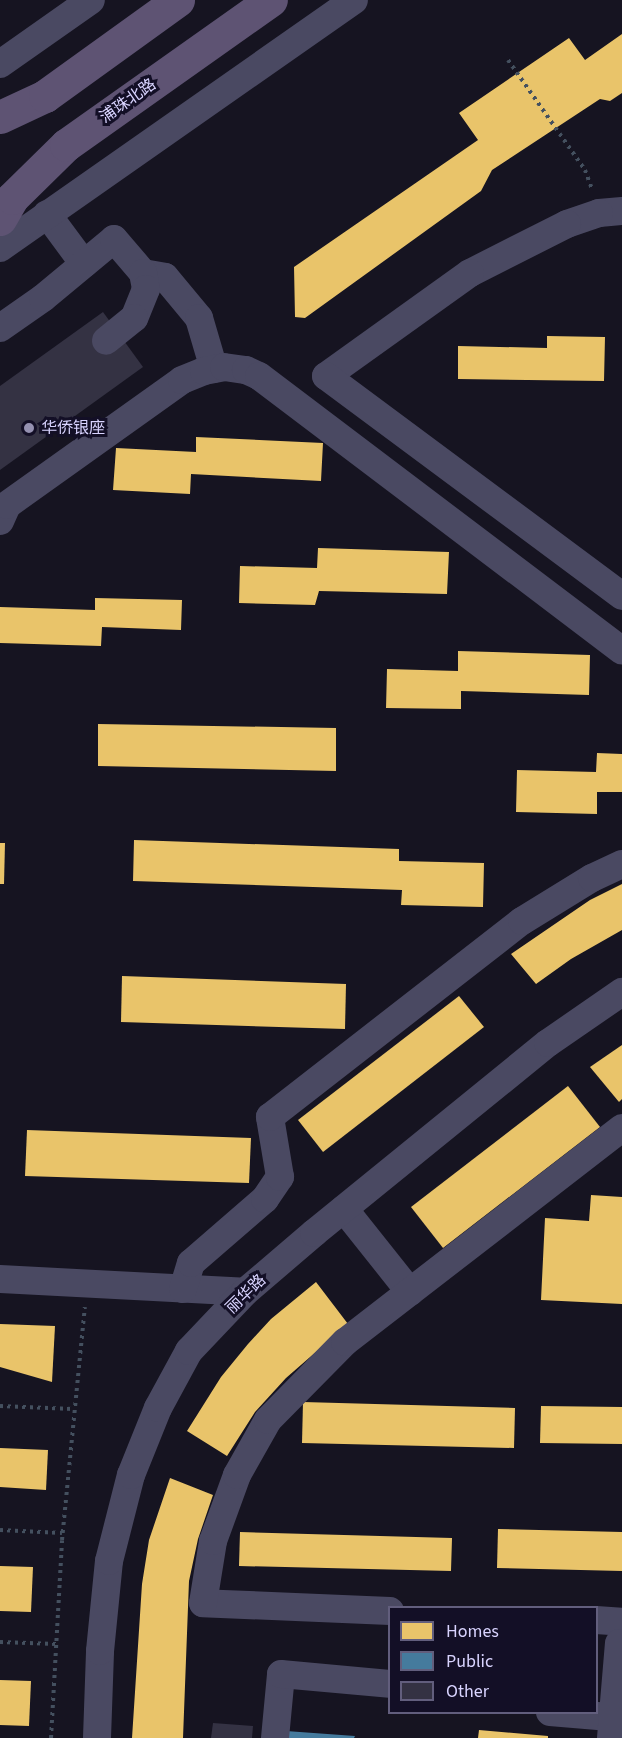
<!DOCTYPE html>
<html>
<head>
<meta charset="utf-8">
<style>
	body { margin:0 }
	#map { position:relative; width:622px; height:1738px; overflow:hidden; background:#161421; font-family:"Source Sans 3","Noto Sans SC",sans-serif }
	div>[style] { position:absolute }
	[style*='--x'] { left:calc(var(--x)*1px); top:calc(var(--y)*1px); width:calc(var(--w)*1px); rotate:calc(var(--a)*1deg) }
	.homes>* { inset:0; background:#e9c46a }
	.public>* { inset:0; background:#457b9d }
	.building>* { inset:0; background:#343243 }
	.path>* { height:4px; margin-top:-2px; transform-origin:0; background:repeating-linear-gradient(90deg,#44505f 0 3px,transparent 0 7.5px) }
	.minor>* { height:28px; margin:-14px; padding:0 14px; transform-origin:14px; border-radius:14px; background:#4a4962 }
	.major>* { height:33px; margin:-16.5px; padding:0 16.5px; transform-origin:16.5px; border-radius:16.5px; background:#5e5373 }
	.dots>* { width:16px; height:16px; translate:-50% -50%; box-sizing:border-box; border:3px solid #130f26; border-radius:50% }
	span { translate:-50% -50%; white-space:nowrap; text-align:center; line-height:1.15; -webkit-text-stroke:6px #130f26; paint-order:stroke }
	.street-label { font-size:16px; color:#d9d4ff }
	.poi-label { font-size:16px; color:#d9d4ff }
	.left { translate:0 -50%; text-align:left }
	.legend { position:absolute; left:388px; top:1606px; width:210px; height:108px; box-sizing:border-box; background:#130f26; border:2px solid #625e7d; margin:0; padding:8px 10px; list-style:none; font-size:18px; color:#d9d4ff }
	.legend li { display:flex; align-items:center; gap:12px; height:30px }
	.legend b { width:30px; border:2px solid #625e7d }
</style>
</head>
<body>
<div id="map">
	<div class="homes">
		<i style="clip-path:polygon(622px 34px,622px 93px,610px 101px,600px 99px,492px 170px,481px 191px,305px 318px,295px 317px,294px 267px,478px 140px,459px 113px,569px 38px,585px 60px)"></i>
		<i style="clip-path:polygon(547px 336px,605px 337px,604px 381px,458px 379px,458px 346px,547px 348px)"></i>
		<i style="clip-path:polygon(196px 437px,323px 443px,321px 481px,191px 474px,190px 494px,113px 490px,116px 448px,196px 452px)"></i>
		<i style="clip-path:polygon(318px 548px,449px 552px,447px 594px,319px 591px,315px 605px,239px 603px,240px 566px,317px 568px)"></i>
		<i style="clip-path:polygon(95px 598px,182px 600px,181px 630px,102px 627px,101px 646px,0 643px,0 607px,95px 610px)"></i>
		<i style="clip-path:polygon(458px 651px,590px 655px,589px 695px,461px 691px,461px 709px,386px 708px,387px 669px,458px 671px)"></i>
		<i style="clip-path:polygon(98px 724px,336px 728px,336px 771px,98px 766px)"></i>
		<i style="clip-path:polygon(597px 753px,622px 754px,622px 792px,597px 792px,597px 814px,516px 812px,517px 770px,596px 772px)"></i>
		<i style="clip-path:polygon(134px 840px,399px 849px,399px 861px,484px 863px,483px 907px,401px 905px,402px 890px,133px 881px)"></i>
		<i style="clip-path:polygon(0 843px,5px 843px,4px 884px,0 884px)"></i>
		<i style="clip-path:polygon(622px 884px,622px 930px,571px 959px,536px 984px,511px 954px,590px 900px)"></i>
		<i style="clip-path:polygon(122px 976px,346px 984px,345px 1029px,121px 1022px)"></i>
		<i style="clip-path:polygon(459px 996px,484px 1027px,323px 1152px,298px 1120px)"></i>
		<i style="clip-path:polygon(622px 1045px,622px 1099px,619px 1102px,590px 1067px)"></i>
		<i style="clip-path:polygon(568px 1086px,600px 1127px,443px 1248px,411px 1207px)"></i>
		<i style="clip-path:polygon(27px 1130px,251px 1138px,249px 1183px,25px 1176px)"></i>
		<i style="clip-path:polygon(591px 1195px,622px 1197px,622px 1304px,541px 1300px,545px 1218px,589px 1221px)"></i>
		<i style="clip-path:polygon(316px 1282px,348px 1324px,286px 1378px,255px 1412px,227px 1456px,187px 1431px,221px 1377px,248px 1344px,271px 1319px)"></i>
		<i style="clip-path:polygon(0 1324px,55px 1326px,52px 1382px,0 1367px)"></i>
		<i style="clip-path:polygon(303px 1402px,515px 1408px,514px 1448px,302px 1443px)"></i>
		<i style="clip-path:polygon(541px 1406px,622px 1407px,622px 1444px,540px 1443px)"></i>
		<i style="clip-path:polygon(0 1448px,48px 1450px,46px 1490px,0 1487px)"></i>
		<i style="clip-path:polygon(170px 1478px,213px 1495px,198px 1539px,189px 1581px,183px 1738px,132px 1738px,142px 1584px,149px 1540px)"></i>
		<i style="clip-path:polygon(498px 1529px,622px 1532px,622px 1571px,497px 1568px)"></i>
		<i style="clip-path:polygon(240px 1532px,452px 1538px,451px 1571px,239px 1566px)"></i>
		<i style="clip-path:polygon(0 1566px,33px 1567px,31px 1612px,0 1611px)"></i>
		<i style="clip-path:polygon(0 1680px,31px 1681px,29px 1726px,0 1725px)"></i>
		<i style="clip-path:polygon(479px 1730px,548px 1736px,548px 1738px,478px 1738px)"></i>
	</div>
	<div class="public">
		<i style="clip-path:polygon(286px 1731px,355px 1736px,354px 1738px,286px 1738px)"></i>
	</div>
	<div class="building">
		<i style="clip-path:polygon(103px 312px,143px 367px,0 470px,0 386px)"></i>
		<i style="clip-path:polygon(213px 1723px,253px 1726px,252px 1738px,211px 1738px)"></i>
	</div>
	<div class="path">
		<i style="--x:508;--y:60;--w:134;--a:55"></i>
		<i style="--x:585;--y:170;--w:20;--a:70"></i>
		<i style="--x:0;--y:1406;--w:73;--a:2.4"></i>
		<i style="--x:0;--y:1530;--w:62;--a:2.8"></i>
		<i style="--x:0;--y:1642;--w:56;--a:2"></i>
		<i style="--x:51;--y:1738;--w:198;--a:-86.8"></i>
		<i style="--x:62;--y:1540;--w:234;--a:-84.4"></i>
	</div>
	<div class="minor">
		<i style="--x:0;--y:64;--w:111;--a:-35.1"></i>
		<i style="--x:622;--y:211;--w:23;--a:175"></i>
		<i style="--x:599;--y:213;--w:34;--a:161"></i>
		<i style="--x:567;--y:224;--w:109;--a:153.2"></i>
		<i style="--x:470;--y:273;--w:177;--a:144.4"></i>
		<i style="--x:326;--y:376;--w:369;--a:36.6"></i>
		<i style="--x:47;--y:214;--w:62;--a:53.5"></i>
		<i style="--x:0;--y:248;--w:432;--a:-35"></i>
		<i style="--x:143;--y:273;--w:22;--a:10"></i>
		<i style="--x:165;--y:277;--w:53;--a:50.3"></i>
		<i style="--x:199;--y:318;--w:53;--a:73.6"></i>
		<i style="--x:0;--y:328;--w:52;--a:-34.9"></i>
		<i style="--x:43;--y:298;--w:92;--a:-39.7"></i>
		<i style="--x:114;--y:239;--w:45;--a:49.5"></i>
		<i style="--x:143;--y:273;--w:16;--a:79"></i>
		<i style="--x:146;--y:289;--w:31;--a:112"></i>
		<i style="--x:134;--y:318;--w:36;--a:141"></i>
		<i style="--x:0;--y:521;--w:17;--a:-66"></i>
		<i style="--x:7;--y:505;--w:215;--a:-35.5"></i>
		<i style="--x:182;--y:380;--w:24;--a:-22"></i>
		<i style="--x:204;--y:371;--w:20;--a:-11"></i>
		<i style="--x:224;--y:367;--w:22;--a:8"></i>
		<i style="--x:246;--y:370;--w:14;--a:25"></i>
		<i style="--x:259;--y:376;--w:455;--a:37.1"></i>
		<i style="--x:344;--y:1209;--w:106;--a:51.5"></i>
		<i style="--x:0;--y:1279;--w:245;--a:3"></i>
		<i style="--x:183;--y:1289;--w:27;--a:-73"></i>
		<i style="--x:191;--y:1263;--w:98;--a:-40.9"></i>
		<i style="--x:265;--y:1199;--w:27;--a:-56"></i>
		<i style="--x:280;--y:1177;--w:61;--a:-99.5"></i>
		<i style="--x:270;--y:1117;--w:319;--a:-37.9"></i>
		<i style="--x:522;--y:921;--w:82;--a:-31.6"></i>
		<i style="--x:592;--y:878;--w:33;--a:-25"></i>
		<i style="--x:390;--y:1611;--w:187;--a:-177.6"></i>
		<i style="--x:203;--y:1603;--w:63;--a:-80.8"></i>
		<i style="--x:213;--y:1541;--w:70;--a:-70"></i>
		<i style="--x:237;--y:1475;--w:63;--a:-60.6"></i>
		<i style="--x:268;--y:1420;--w:110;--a:-45.4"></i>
		<i style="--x:345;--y:1342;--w:350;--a:-37.7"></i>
		<i style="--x:596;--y:1620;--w:26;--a:4"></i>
		<i style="--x:550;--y:1712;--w:72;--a:4.8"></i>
		<i style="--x:97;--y:1738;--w:87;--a:-88"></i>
		<i style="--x:100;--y:1651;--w:90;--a:-84.3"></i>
		<i style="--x:109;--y:1561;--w:89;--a:-75.7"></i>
		<i style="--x:131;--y:1475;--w:72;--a:-68.1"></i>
		<i style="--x:158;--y:1408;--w:65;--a:-61.5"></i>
		<i style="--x:189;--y:1351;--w:81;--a:-46.5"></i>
		<i style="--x:245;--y:1292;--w:91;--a:-40.5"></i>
		<i style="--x:314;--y:1233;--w:301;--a:-39.1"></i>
		<i style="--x:548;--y:1043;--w:90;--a:-34.6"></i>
		<i style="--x:275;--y:1738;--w:64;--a:-84.6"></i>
		<i style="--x:281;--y:1674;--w:109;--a:5.2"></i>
		<i style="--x:611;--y:1738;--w:95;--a:-85.2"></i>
	</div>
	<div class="major">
		<i style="--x:0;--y:117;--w:50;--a:-25"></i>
		<i style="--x:45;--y:96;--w:164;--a:-35.8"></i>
		<i style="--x:0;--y:219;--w:24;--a:-60"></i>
		<i style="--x:12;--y:198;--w:76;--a:-44.5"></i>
		<i style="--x:66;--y:145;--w:251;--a:-35.3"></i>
	</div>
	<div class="dots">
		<i style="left:29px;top:428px;background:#9591b1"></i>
	</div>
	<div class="street-label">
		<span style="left:128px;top:101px;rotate:-35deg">浦珠北路</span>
		<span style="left:246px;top:1294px;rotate:-44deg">丽华路</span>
	</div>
	<div class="poi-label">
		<span class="left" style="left:41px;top:428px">华侨银座</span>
	</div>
	<ul class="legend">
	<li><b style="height:16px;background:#e9c46a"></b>Homes</li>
	<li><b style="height:16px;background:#457b9d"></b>Public</li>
	<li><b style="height:16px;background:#343243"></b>Other</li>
	</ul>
</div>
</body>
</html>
